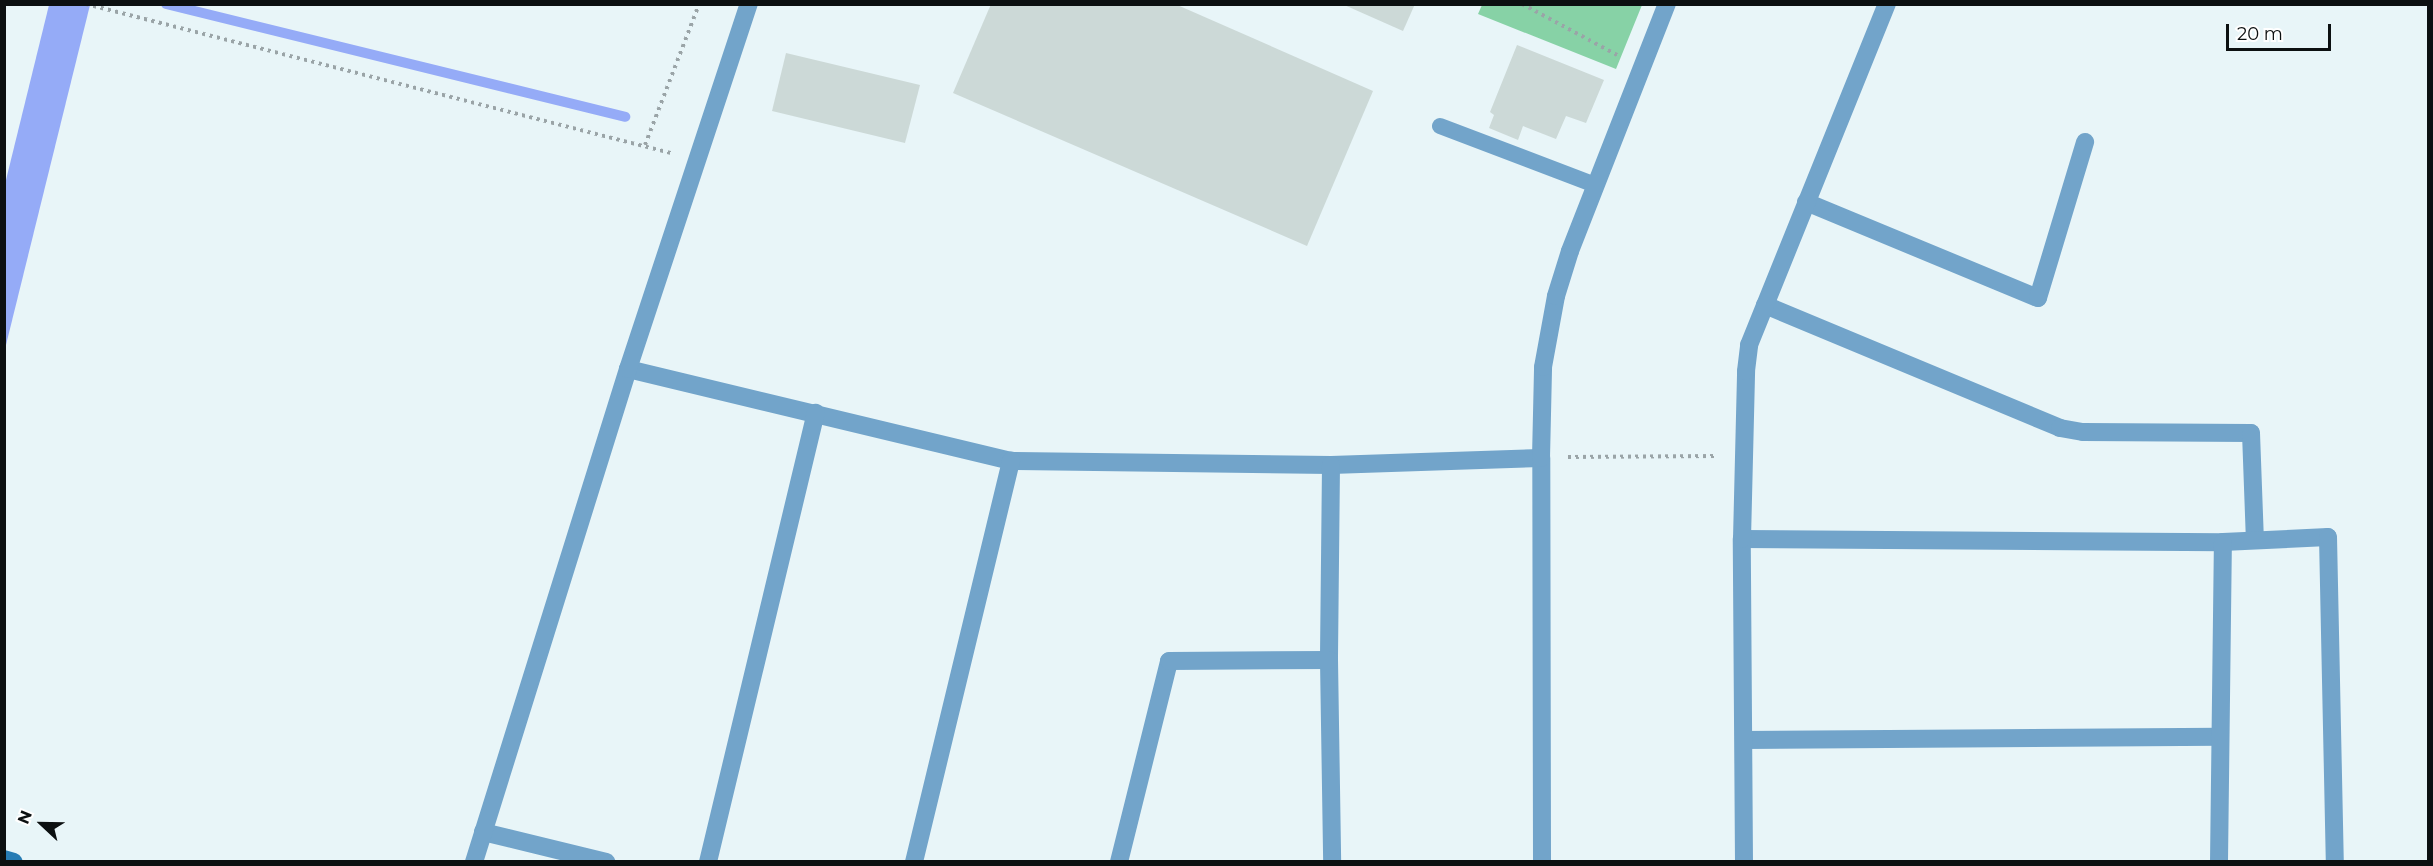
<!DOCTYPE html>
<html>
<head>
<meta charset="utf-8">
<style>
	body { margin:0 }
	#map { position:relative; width:2433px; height:866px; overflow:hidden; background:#e8f5f8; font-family:Montserrat,sans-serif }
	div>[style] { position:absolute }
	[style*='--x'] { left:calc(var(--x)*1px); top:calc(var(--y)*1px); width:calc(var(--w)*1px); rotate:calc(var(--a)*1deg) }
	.green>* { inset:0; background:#87d2a6 }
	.water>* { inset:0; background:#95abf7 }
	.stream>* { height:10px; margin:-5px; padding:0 5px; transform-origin:5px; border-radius:5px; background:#95abf7 }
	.building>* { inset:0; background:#ccd9d7 }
	.path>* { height:4px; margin-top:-2px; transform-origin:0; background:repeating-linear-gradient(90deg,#9aa4a7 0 3px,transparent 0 7.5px) }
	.lane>* { height:16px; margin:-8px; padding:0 8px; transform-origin:8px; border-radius:8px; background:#72a4ca }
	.street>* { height:18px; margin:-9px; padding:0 9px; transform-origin:9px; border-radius:9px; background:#72a4ca }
	.secondary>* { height:18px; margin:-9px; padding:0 9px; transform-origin:9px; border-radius:9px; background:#277cb4 }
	span { translate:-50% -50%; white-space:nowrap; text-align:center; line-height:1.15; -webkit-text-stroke:4.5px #fff; paint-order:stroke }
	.frame { position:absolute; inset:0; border:6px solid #0c1011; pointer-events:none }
	.north { position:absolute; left:12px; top:794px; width:60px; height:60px; -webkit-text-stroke:4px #fff; paint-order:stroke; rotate:292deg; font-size:16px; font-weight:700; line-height:24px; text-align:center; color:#0c1011 }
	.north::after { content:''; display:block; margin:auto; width:21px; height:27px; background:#0c1011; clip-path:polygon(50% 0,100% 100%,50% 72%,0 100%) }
	.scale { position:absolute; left:2226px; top:24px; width:105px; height:27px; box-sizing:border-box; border:3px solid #0c1011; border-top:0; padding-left:8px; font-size:18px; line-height:21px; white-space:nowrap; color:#0c1011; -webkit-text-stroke:4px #fff; paint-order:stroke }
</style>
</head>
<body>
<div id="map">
	<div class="green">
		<i style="clip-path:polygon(1482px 5px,1482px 4px,1642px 5px,1616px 69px,1478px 14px)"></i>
	</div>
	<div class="water">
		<i style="clip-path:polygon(49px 5px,90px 5px,5px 349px,5px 184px)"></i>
	</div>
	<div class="stream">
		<i style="--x:166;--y:4;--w:473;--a:13.8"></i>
	</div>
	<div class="building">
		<i style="clip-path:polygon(991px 4px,1175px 4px,1373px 91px,1307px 246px,953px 93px)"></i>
		<i style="clip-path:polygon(1342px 4px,1415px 4px,1403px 31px)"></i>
		<i style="clip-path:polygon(1517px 45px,1604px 80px,1586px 123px,1566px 116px,1556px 139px,1523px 126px,1518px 140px,1489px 128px,1494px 115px,1490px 112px)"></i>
		<i style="clip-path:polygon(786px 53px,920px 85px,905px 143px,772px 111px)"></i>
	</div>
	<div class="path">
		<i style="--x:86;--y:4;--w:604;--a:14.29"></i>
		<i style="--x:1522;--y:4;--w:110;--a:28.2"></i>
		<i style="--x:645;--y:145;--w:151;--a:-69"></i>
		<i style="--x:1568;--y:457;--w:149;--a:-0.4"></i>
	</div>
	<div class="lane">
		<i style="--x:1440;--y:126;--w:166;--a:20.8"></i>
	</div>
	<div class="street">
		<i style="--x:1806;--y:202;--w:251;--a:22.5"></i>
		<i style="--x:2038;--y:298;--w:163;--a:-73.2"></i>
		<i style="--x:1765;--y:305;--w:320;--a:22.6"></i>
		<i style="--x:2060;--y:428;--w:23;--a:10"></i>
		<i style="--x:2083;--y:432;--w:168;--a:0.3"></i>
		<i style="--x:2251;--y:433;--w:107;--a:87.9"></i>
		<i style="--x:628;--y:369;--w:394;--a:13.5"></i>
		<i style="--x:1011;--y:461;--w:320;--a:0.7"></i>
		<i style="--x:1331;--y:465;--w:210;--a:-1.9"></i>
		<i style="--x:1331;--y:465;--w:195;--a:90.6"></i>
		<i style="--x:1329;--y:660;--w:202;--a:89.1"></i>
		<i style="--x:1742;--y:539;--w:481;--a:0.4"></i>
		<i style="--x:2223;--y:542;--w:105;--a:-2.7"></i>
		<i style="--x:2328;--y:537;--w:325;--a:88.8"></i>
		<i style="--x:1744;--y:740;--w:476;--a:-0.4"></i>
		<i style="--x:483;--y:832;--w:127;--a:13.7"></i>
		<i style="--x:474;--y:862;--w:516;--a:-72.65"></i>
		<i style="--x:628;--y:369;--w:385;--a:-71.7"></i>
		<i style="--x:708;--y:862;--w:462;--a:-76.5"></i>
		<i style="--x:914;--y:862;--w:413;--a:-76.4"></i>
		<i style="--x:1119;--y:862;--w:207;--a:-76"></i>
		<i style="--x:1169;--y:661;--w:160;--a:-0.4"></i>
		<i style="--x:1542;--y:862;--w:404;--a:-90.1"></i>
		<i style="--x:1541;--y:458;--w:91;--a:-88.7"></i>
		<i style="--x:1543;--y:367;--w:72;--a:-79.6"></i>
		<i style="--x:1556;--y:296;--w:47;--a:-72.7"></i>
		<i style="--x:1570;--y:251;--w:265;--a:-68.6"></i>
		<i style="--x:1744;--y:862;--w:323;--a:-90.4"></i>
		<i style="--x:1742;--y:539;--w:168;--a:-88.6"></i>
		<i style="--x:1746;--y:371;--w:26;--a:-83"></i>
		<i style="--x:1749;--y:345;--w:368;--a:-68"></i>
		<i style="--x:2219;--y:862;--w:320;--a:-89.3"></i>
	</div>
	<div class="secondary">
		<i style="--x:4;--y:859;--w:10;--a:17"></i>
	</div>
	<div class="frame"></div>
	<div class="north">N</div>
	<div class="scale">20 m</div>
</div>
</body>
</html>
